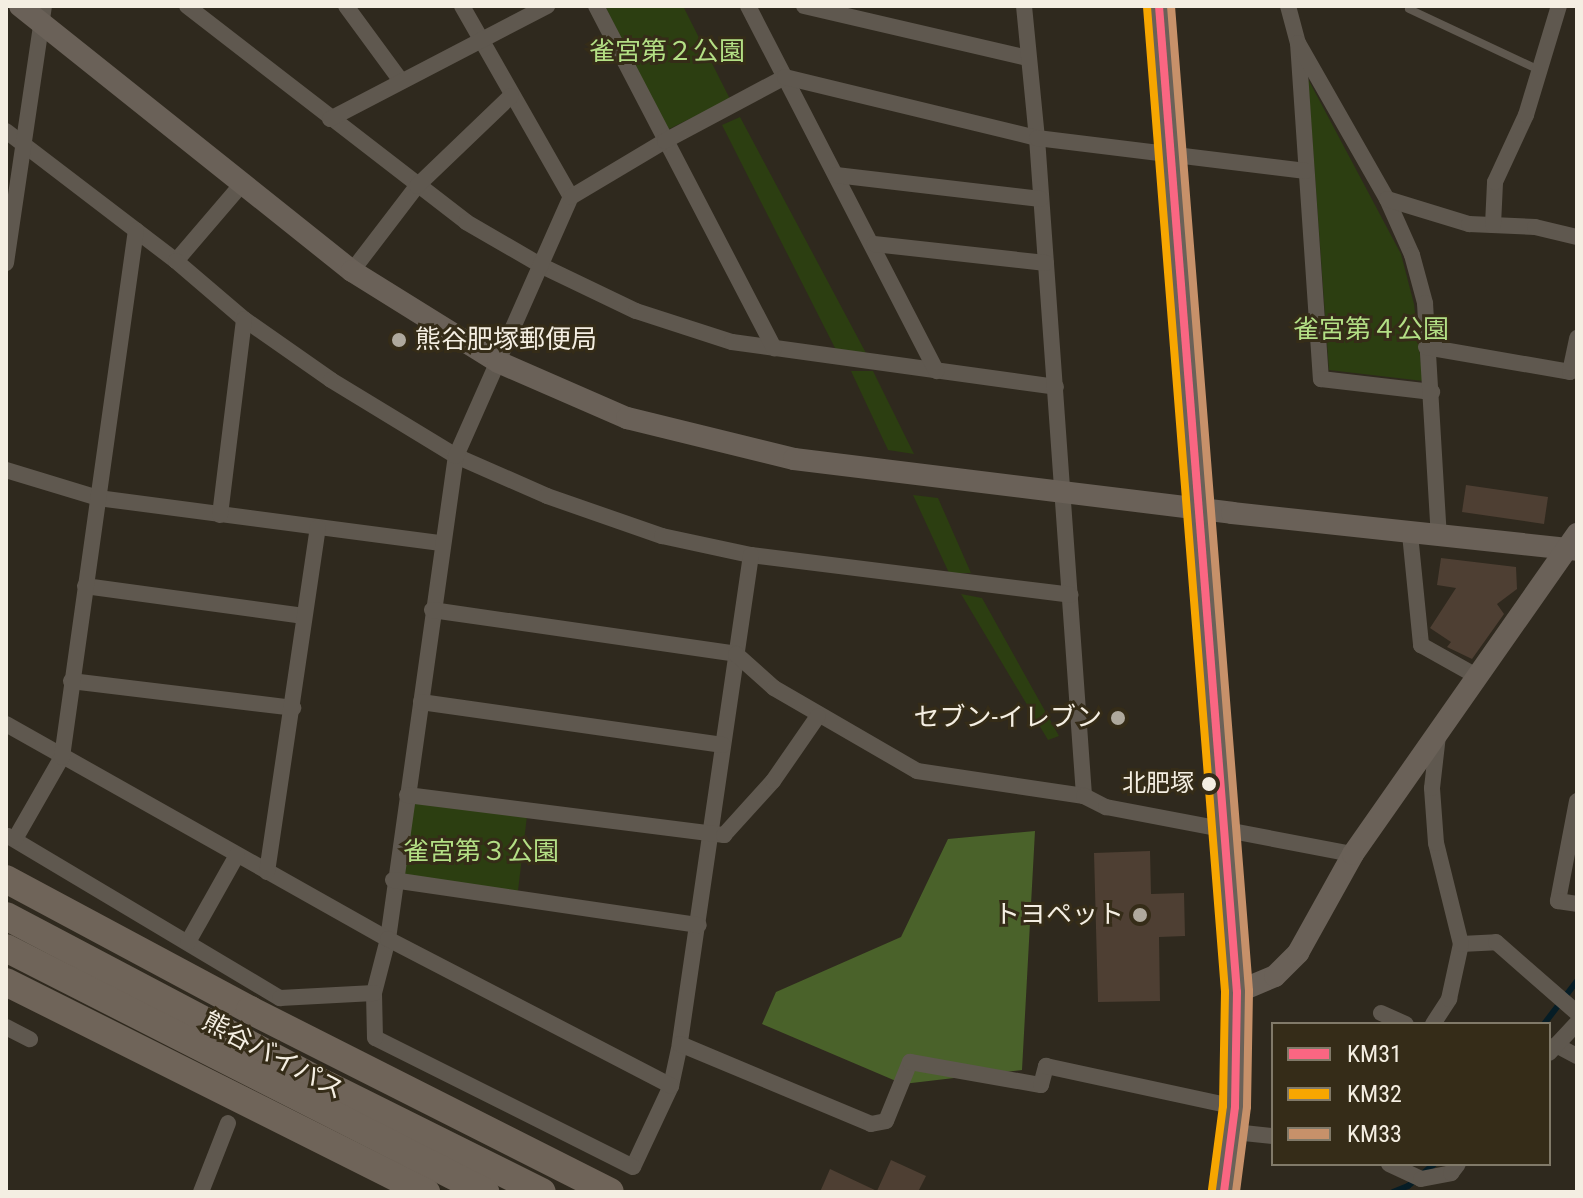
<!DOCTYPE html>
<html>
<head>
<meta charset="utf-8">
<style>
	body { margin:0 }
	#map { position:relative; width:1583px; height:1198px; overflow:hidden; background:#2f291e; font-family:"Roboto Condensed","Noto Sans JP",sans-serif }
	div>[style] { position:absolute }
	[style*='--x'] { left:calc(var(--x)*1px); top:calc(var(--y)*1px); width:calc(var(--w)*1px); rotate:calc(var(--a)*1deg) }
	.green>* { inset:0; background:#2c3e11 }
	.forest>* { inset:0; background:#4a622a }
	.stream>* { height:6px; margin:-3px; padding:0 3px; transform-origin:3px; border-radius:3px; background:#061d26 }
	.building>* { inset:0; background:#4e3f33 }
	.lane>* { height:8px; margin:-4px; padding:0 4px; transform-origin:4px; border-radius:4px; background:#5f584f }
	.street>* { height:16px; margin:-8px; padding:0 8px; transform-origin:8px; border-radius:8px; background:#5f584f }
	.secondary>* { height:22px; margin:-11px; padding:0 11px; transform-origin:11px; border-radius:11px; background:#6a6158 }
	.highway>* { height:28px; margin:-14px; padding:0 14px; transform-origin:14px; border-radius:14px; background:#6f6459 }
	.bus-1>* { height:8px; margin:-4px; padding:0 4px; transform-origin:4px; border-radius:4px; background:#fa6682 }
	.bus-2>* { height:8px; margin:-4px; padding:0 4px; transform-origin:4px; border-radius:4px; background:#f7a600 }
	.bus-3>* { height:8px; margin:-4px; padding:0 4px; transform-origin:4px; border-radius:4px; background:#c7916a }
	.dots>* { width:22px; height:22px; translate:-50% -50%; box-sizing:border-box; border:4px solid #352c18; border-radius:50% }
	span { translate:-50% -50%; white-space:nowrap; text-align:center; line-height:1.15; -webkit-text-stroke:6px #352c18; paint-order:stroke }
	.bus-label { font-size:24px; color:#f4eee2 }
	.right { translate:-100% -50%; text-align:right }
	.park-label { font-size:26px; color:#b3df85 }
	.poi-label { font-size:26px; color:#f4eee2 }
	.left { translate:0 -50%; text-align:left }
	.street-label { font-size:26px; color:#f4eee2 }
	.frame { position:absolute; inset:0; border:8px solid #f4eee2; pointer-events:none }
	.legend { position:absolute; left:1271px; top:1022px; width:280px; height:144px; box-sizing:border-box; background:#352c18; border:2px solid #817a69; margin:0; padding:10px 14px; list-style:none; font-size:24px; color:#f4eee2 }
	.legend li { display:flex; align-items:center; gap:16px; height:40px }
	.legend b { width:40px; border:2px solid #817a69 }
</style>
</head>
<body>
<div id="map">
	<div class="green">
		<i style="clip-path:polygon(605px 6px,683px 6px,730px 99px,667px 130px)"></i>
		<i style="clip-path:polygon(1308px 79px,1401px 254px,1414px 304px,1423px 381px,1329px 370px)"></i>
		<i style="clip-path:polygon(740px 117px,867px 355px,837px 352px,722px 125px)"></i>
		<i style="clip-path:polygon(851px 371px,873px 371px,914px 454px,888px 450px)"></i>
		<i style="clip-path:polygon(913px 495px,938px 498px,971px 573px,949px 573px)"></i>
		<i style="clip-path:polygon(961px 594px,982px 598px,1059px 736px,1048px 740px)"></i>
		<i style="clip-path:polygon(413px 801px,527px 816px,517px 899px,399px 882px)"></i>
	</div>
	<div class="forest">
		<i style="clip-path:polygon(1035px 831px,1022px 1070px,903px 1084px,762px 1024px,776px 992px,901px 937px,948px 839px)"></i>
	</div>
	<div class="stream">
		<i style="--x:1544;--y:1024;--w:54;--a:-52.5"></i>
		<i style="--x:1393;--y:1192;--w:16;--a:-22"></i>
		<i style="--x:1408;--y:1186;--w:34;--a:-40"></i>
	</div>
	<div class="building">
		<i style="clip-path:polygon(1466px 485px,1548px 497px,1544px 524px,1462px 512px)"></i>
		<i style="clip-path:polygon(1441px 558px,1516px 567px,1517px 589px,1497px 604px,1504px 614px,1472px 659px,1447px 647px,1451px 642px,1430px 628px,1456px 588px,1437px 585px)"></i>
		<i style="clip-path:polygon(1150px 851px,1151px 894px,1184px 893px,1185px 936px,1159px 937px,1160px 1001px,1098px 1002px,1094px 853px)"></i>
		<i style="clip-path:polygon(891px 1160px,926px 1176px,918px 1192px,820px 1192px,830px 1169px,877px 1191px)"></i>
	</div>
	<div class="lane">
		<i style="--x:1409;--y:9;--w:144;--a:25.1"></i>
	</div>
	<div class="street">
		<i style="--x:187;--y:6;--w:353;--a:37.7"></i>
		<i style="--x:466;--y:222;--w:88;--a:30.1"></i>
		<i style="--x:542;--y:266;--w:104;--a:25.6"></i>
		<i style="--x:636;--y:311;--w:101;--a:17.9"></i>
		<i style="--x:732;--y:342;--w:327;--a:7.9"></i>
		<i style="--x:346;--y:6;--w:93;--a:53.7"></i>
		<i style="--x:462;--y:6;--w:220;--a:60.3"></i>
		<i style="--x:596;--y:6;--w:386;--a:62.5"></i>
		<i style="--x:748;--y:6;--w:411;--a:62.7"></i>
		<i style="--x:804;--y:6;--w:230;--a:13.1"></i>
		<i style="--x:1024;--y:6;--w:133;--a:84.4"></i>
		<i style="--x:1037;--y:138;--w:660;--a:85.91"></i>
		<i style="--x:1288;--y:6;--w:38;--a:75"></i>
		<i style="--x:1298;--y:43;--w:337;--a:86.1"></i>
		<i style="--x:1321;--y:379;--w:112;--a:6.7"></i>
		<i style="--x:1298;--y:43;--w:180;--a:60.3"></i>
		<i style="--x:1387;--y:199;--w:61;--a:65.9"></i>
		<i style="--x:1412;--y:255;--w:50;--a:74.8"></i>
		<i style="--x:1425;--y:303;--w:233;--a:86.6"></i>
		<i style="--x:330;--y:119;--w:245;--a:-27.5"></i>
		<i style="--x:6;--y:131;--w:214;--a:37.4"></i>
		<i style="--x:176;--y:261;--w:101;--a:-49.4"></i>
		<i style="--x:836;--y:175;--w:206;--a:6.7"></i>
		<i style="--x:1387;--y:199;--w:86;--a:17"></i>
		<i style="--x:1469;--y:224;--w:66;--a:2.6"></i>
		<i style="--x:1535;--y:227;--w:43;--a:13.4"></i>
		<i style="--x:1493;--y:225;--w:43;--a:-87.3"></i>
		<i style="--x:1495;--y:182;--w:74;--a:-65.2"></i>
		<i style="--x:1526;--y:115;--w:114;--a:-73.2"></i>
		<i style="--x:874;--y:244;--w:173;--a:6.3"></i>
		<i style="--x:176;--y:261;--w:89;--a:40.5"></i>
		<i style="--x:244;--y:319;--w:106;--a:35"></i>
		<i style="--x:331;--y:380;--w:146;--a:31.3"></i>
		<i style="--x:456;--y:456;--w:99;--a:23.7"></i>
		<i style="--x:547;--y:496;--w:122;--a:19.2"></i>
		<i style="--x:662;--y:536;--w:91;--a:12.1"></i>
		<i style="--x:751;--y:555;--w:322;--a:7.1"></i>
		<i style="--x:6;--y:263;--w:260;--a:-81.6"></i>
		<i style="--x:352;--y:271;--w:107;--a:-52.6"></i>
		<i style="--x:417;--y:186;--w:130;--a:-43.8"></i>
		<i style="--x:1426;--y:347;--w:146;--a:9.8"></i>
		<i style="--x:1570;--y:372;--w:35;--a:-78"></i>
		<i style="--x:6;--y:470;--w:96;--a:16.9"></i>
		<i style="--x:98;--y:498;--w:346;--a:7.5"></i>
		<i style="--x:220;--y:515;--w:197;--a:-83"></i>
		<i style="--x:1410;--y:534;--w:112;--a:84.3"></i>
		<i style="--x:1421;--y:645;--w:65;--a:29.3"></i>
		<i style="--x:751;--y:555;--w:494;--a:98.3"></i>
		<i style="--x:680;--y:1044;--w:43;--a:102.1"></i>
		<i style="--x:671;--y:1086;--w:89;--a:115.1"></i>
		<i style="--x:633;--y:1167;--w:288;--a:-153.4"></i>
		<i style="--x:375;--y:1038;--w:45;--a:-91.3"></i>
		<i style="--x:374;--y:993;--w:56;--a:-75.5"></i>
		<i style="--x:388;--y:939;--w:488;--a:-82"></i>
		<i style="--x:456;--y:456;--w:283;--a:-66.1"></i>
		<i style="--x:571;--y:197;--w:109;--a:-30.8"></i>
		<i style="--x:665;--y:141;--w:136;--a:-28.1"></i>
		<i style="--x:785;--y:77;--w:259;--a:13.6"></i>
		<i style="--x:1037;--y:138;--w:271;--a:7"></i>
		<i style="--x:85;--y:586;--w:221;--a:7.8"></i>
		<i style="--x:432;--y:610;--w:307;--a:8.2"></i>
		<i style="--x:736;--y:654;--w:51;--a:41.8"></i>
		<i style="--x:774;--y:688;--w:165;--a:30.1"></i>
		<i style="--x:917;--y:771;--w:169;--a:8.5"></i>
		<i style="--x:1084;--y:796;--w:25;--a:27"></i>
		<i style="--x:1106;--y:807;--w:251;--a:10.8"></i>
		<i style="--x:71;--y:681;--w:224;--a:6.9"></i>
		<i style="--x:421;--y:702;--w:305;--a:8.1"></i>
		<i style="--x:6;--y:724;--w:438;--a:29.4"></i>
		<i style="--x:388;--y:939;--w:319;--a:27.4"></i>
		<i style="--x:407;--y:795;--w:320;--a:7.2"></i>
		<i style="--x:724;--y:835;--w:73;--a:-47.8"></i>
		<i style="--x:773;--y:781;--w:79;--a:-55.3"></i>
		<i style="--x:1577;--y:801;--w:102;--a:100.8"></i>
		<i style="--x:1558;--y:901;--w:19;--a:9"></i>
		<i style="--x:8;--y:836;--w:317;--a:30.8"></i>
		<i style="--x:280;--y:998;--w:94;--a:-3"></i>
		<i style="--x:15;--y:839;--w:95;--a:-60.2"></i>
		<i style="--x:62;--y:757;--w:532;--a:-82.01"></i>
		<i style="--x:267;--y:872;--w:348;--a:-81.6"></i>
		<i style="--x:393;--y:880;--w:309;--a:8.4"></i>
		<i style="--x:188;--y:942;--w:100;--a:-60.6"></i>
		<i style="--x:1461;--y:944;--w:35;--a:-3"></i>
		<i style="--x:1496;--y:942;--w:108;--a:41.2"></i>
		<i style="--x:1381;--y:1013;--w:27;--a:24"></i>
		<i style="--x:1433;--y:1024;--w:30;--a:-57"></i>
		<i style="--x:1449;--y:999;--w:56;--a:-77.7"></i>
		<i style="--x:1461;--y:944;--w:104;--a:-103.9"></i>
		<i style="--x:1436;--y:843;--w:55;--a:-94.2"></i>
		<i style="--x:1432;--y:788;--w:53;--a:-83.5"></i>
		<i style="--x:6;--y:1027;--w:27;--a:27"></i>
		<i style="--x:680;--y:1044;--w:207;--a:22.7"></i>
		<i style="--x:871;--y:1124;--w:15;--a:-11"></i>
		<i style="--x:886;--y:1121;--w:64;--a:-67.9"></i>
		<i style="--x:910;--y:1062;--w:133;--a:10"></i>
		<i style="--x:1041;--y:1085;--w:20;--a:-75"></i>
		<i style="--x:1046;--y:1066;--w:193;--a:12.2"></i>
		<i style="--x:1556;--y:1045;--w:24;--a:28"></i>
		<i style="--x:1549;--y:1053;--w:41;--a:-47"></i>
		<i style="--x:1234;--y:1132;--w:39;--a:6"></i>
		<i style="--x:1389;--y:1164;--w:35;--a:25"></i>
		<i style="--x:1421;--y:1179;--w:31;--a:-11"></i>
		<i style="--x:1451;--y:1173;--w:11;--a:-52"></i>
		<i style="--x:201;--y:1192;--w:74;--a:-68.6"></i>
	</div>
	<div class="secondary">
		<i style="--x:20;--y:6;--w:425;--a:38.6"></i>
		<i style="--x:352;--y:271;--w:172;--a:31.9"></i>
		<i style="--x:498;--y:362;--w:141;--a:23.5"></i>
		<i style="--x:627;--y:418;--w:172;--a:13.8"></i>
		<i style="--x:794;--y:459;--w:441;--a:7"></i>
		<i style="--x:1232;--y:513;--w:347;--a:6.1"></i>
		<i style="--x:1159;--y:6;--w:989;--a:85.48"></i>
		<i style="--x:1237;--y:992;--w:115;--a:91"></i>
		<i style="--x:1235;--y:1107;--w:86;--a:97.4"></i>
		<i style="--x:1237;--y:992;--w:41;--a:-22.8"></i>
		<i style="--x:1275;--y:976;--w:33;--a:-45"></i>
		<i style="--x:1298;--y:953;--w:113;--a:-60.9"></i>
		<i style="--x:1353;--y:854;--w:391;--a:-55"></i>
	</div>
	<div class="highway">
		<i style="--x:6;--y:879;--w:277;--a:28.2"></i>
		<i style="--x:250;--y:1010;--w:403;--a:26.8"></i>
		<i style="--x:6;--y:916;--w:363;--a:27.8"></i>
		<i style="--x:327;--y:1085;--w:240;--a:26.5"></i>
		<i style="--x:6;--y:948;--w:538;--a:26.99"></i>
		<i style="--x:6;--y:982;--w:470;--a:26.6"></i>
	</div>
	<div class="bus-1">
		<i style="--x:1159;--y:6;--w:989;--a:85.48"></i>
		<i style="--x:1237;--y:992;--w:115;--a:91"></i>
		<i style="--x:1235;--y:1107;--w:86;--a:97.4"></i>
	</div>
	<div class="bus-2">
		<i style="--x:1147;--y:7;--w:988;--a:85.47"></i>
		<i style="--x:1225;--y:992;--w:114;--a:91"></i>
		<i style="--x:1223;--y:1106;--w:85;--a:97.5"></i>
	</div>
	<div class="bus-3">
		<i style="--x:1171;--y:6;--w:988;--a:85.47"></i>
		<i style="--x:1249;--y:991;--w:116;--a:91"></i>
		<i style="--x:1247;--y:1107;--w:86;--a:97.4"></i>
	</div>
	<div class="dots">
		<i style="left:399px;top:340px;background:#afa99d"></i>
		<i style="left:1118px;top:718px;background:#afa99d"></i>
		<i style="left:1209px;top:784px;background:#f4eee2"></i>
		<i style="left:1140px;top:915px;background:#afa99d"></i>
	</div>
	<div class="bus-label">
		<span class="right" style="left:1194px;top:784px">北肥塚</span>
	</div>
	<div class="park-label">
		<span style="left:667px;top:52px">雀宮第２公園</span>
		<span style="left:1371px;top:330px">雀宮第４公園</span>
		<span style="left:481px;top:852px">雀宮第３公園</span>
	</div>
	<div class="poi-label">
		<span class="left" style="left:415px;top:340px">熊谷肥塚郵便局</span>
		<span class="right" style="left:1102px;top:718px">セブン-イレブン</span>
		<span class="right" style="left:1124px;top:915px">トヨペット</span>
	</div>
	<div class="street-label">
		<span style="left:273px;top:1056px;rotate:28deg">熊谷バイパス</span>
	</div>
	<div class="frame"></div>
	<ul class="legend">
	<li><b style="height:10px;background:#fa6682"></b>KM31</li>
	<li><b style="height:10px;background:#f7a600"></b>KM32</li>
	<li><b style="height:10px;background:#c7916a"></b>KM33</li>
	</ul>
</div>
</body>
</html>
